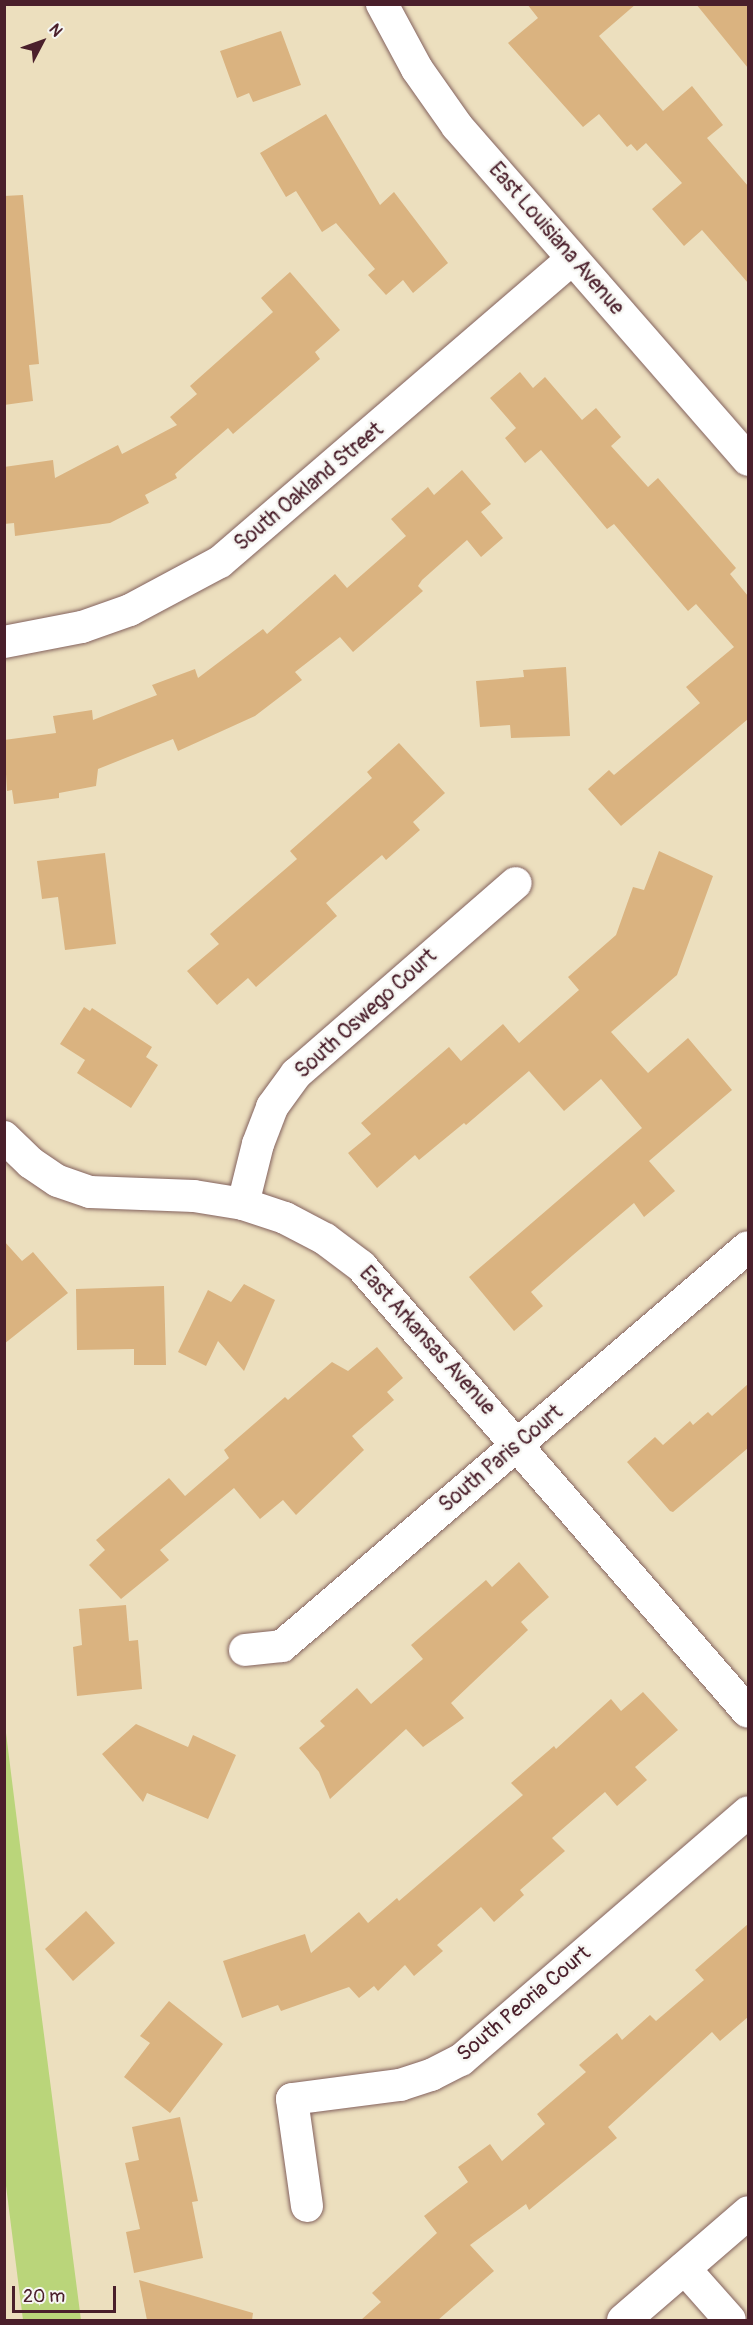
<!DOCTYPE html>
<html>
<head>
<meta charset="utf-8">
<style>
	body { margin:0 }
	#map { position:relative; width:753px; height:2325px; overflow:hidden; background:#ecdfbe; font-family:Pangolin,sans-serif }
	div>[style] { position:absolute }
	[style*='--x'] { left:calc(var(--x)*1px); top:calc(var(--y)*1px); width:calc(var(--w)*1px); rotate:calc(var(--a)*1deg) }
	.green>* { inset:0; background:#bad57a }
	.building>* { inset:0; background:#dab380 }
	.roads { filter:drop-shadow(0 0 2px #83625e) drop-shadow(0 0 2px #83625e) }
	.minor>* { height:32px; margin:-16px; padding:0 16px; transform-origin:16px; border-radius:16px; background:#fff }
	.secondary>* { height:33px; margin:-16.5px; padding:0 16.5px; transform-origin:16.5px; border-radius:16.5px; background:#fff }
	span { translate:-50% -50%; white-space:nowrap; text-align:center; line-height:1.15; -webkit-text-stroke:5px #f6f6f2; paint-order:stroke }
	.street-label { font-size:21px; color:#4a1f2b }
	.frame { position:absolute; inset:0; border:6px solid #4a1f2b; pointer-events:none }
	.north { position:absolute; left:12px; top:12px; width:60px; height:60px; -webkit-text-stroke:4px #f6f6f2; paint-order:stroke; rotate:49deg; font-size:16px; font-weight:700; line-height:24px; text-align:center; color:#4a1f2b }
	.north::after { content:''; display:block; margin:auto; width:21px; height:27px; background:#4a1f2b; clip-path:polygon(50% 0,100% 100%,50% 72%,0 100%) }
	.scale { position:absolute; left:12px; top:2286px; width:104px; height:27px; box-sizing:border-box; border:3px solid #4a1f2b; border-top:0; padding-left:8px; font-size:18px; line-height:21px; white-space:nowrap; color:#4a1f2b; -webkit-text-stroke:4px #f6f6f2; paint-order:stroke }
</style>
</head>
<body>
<div id="map">
	<div class="green">
		<i style="clip-path:polygon(4px 1717px,36px 1973px,81px 2320px,23px 2320px,4px 2170px)"></i>
	</div>
	<div class="building">
		<i style="clip-path:polygon(527px 4px,636px 4px,599px 36px,663px 111px,692px 86px,723px 125px,707px 138px,748px 186px,748px 283px,702px 230px,684px 246px,652px 209px,682px 183px,646px 143px,637px 151px,631px 144px,627px 147px,599px 114px,583px 127px,508px 43px,538px 18px)"></i>
		<i style="clip-path:polygon(696px 4px,748px 4px,748px 68px)"></i>
		<i style="clip-path:polygon(281px 31px,301px 85px,253px 102px,249px 93px,237px 98px,220px 51px)"></i>
		<i style="clip-path:polygon(326px 114px,380px 205px,394px 192px,448px 263px,413px 293px,403px 280px,386px 295px,368px 275px,375px 269px,336px 223px,322px 232px,296px 191px,286px 197px,260px 153px)"></i>
		<i style="clip-path:polygon(23px 195px,39px 364px,29px 365px,33px 401px,4px 405px,4px 196px)"></i>
		<i style="clip-path:polygon(290px 272px,340px 330px,315px 352px,320px 359px,233px 434px,228px 428px,175px 474px,177px 478px,145px 495px,149px 503px,110px 523px,15px 536px,14px 523px,4px 524px,4px 467px,53px 460px,55px 478px,118px 445px,122px 454px,177px 425px,170px 417px,197px 394px,190px 386px,273px 312px,261px 298px)"></i>
		<i style="clip-path:polygon(520px 372px,533px 388px,545px 377px,582px 420px,596px 408px,621px 437px,611px 446px,648px 487px,658px 478px,736px 568px,730px 574px,748px 596px,748px 719px,621px 826px,588px 789px,609px 770px,614px 775px,700px 703px,686px 687px,734px 647px,696px 604px,688px 611px,614px 524px,607px 529px,541px 450px,525px 463px,505px 438px,516px 428px,490px 398px)"></i>
		<i style="clip-path:polygon(462px 470px,491px 504px,481px 512px,503px 538px,481px 557px,467px 540px,422px 580px,418px 586px,423px 591px,353px 652px,340px 637px,295px 672px,302px 680px,255px 716px,178px 751px,173px 739px,98px 769px,96px 786px,59px 793px,59px 798px,14px 804px,12px 790px,7px 791px,4px 740px,56px 733px,53px 716px,92px 710px,93px 720px,157px 695px,152px 685px,195px 669px,198px 678px,263px 629px,267px 634px,335px 574px,347px 588px,406px 536px,391px 519px,428px 487px,434px 495px)"></i>
		<i style="clip-path:polygon(566px 667px,570px 736px,511px 738px,510px 725px,480px 727px,476px 681px,524px 677px,523px 670px)"></i>
		<i style="clip-path:polygon(399px 743px,445px 793px,413px 822px,420px 830px,386px 860px,382px 855px,326px 903px,337px 916px,256px 987px,248px 978px,217px 1005px,187px 971px,219px 944px,210px 934px,297px 859px,290px 851px,372px 778px,367px 772px)"></i>
		<i style="clip-path:polygon(659px 851px,713px 876px,677px 975px,611px 1032px,648px 1073px,688px 1038px,732px 1090px,649px 1161px,675px 1191px,644px 1217px,634px 1203px,573px 1255px,531px 1292px,543px 1306px,514px 1331px,469px 1277px,642px 1128px,601px 1079px,564px 1111px,529px 1071px,466px 1125px,464px 1123px,419px 1160px,415px 1155px,377px 1188px,348px 1153px,371px 1134px,361px 1123px,449px 1047px,461px 1061px,503px 1024px,519px 1043px,579px 990px,568px 977px,616px 935px,633px 887px,644px 890px)"></i>
		<i style="clip-path:polygon(105px 853px,116px 944px,65px 950px,58px 897px,42px 899px,37px 861px)"></i>
		<i style="clip-path:polygon(84px 1007px,90px 1011px,92px 1008px,152px 1047px,146px 1057px,158px 1065px,131px 1108px,77px 1073px,85px 1060px,60px 1044px)"></i>
		<i style="clip-path:polygon(4px 1241px,22px 1261px,33px 1252px,68px 1293px,4px 1344px)"></i>
		<i style="clip-path:polygon(244px 1284px,275px 1300px,244px 1371px,218px 1341px,206px 1366px,178px 1352px,208px 1290px,231px 1302px)"></i>
		<i style="clip-path:polygon(164px 1286px,166px 1365px,134px 1365px,134px 1349px,77px 1350px,76px 1289px)"></i>
		<i style="clip-path:polygon(377px 1347px,403px 1378px,387px 1392px,394px 1400px,352px 1436px,364px 1450px,296px 1515px,283px 1500px,260px 1519px,234px 1488px,160px 1550px,169px 1560px,121px 1599px,89px 1565px,105px 1550px,96px 1540px,169px 1478px,185px 1496px,229px 1458px,224px 1450px,285px 1397px,288px 1400px,332px 1362px,348px 1371px)"></i>
		<i style="clip-path:polygon(748px 1384px,748px 1448px,673px 1512px,670px 1511px,627px 1462px,655px 1437px,663px 1445px,690px 1421px,693px 1425px,708px 1412px,712px 1416px)"></i>
		<i style="clip-path:polygon(519px 1562px,549px 1597px,521px 1622px,528px 1630px,451px 1703px,464px 1718px,423px 1747px,406px 1729px,330px 1799px,319px 1772px,299px 1748px,325px 1726px,320px 1721px,357px 1688px,371px 1704px,423px 1659px,411px 1645px,486px 1580px,492px 1587px)"></i>
		<i style="clip-path:polygon(126px 1605px,129px 1641px,138px 1640px,142px 1689px,77px 1696px,73px 1647px,82px 1645px,79px 1609px)"></i>
		<i style="clip-path:polygon(643px 1692px,678px 1730px,635px 1767px,647px 1780px,617px 1806px,605px 1792px,552px 1838px,565px 1851px,520px 1890px,524px 1895px,494px 1922px,481px 1907px,437px 1945px,443px 1951px,414px 1976px,405px 1965px,378px 1991px,374px 1986px,359px 1998px,349px 1987px,281px 2011px,278px 2005px,242px 2018px,223px 1961px,305px 1934px,311px 1953px,359px 1912px,368px 1923px,397px 1898px,399px 1901px,523px 1795px,511px 1783px,554px 1746px,556px 1749px,611px 1699px,621px 1711px)"></i>
		<i style="clip-path:polygon(136px 1724px,188px 1747px,193px 1735px,236px 1755px,208px 1819px,147px 1793px,143px 1802px,102px 1754px)"></i>
		<i style="clip-path:polygon(86px 1911px,115px 1943px,73px 1981px,45px 1949px)"></i>
		<i style="clip-path:polygon(748px 1924px,748px 2017px,720px 2041px,712px 2032px,608px 2127px,617px 2138px,529px 2210px,526px 2204px,470px 2245px,494px 2271px,438px 2320px,361px 2320px,381px 2302px,372px 2293px,437px 2233px,424px 2216px,468px 2182px,458px 2167px,490px 2144px,502px 2161px,545px 2124px,537px 2114px,586px 2072px,579px 2065px,617px 2033px,622px 2040px,650px 2015px,656px 2021px,704px 1980px,695px 1970px)"></i>
		<i style="clip-path:polygon(169px 2001px,223px 2044px,170px 2113px,124px 2077px,150px 2043px,140px 2036px)"></i>
		<i style="clip-path:polygon(180px 2117px,198px 2201px,192px 2202px,203px 2258px,134px 2273px,126px 2232px,140px 2229px,125px 2163px,139px 2160px,132px 2127px)"></i>
		<i style="clip-path:polygon(139px 2280px,253px 2313px,252px 2320px,147px 2320px)"></i>
	</div>
	<div class="roads">
		<div class="minor">
			<i style="--x:382;--y:4;--w:74;--a:61.7"></i>
			<i style="--x:417;--y:69;--w:70;--a:54.9"></i>
			<i style="--x:457;--y:126;--w:443;--a:48.9"></i>
			<i style="--x:4;--y:642;--w:79;--a:-10.9"></i>
			<i style="--x:82;--y:627;--w:51;--a:-19.5"></i>
			<i style="--x:130;--y:610;--w:102;--a:-28.1"></i>
			<i style="--x:220;--y:562;--w:464;--a:-40.7"></i>
			<i style="--x:4;--y:1137;--w:37;--a:44"></i>
			<i style="--x:31;--y:1163;--w:32;--a:34"></i>
			<i style="--x:58;--y:1181;--w:34;--a:19"></i>
			<i style="--x:90;--y:1192;--w:104;--a:2.2"></i>
			<i style="--x:194;--y:1196;--w:50;--a:9.3"></i>
			<i style="--x:243;--y:1204;--w:44;--a:18.4"></i>
			<i style="--x:285;--y:1218;--w:45;--a:27.7"></i>
			<i style="--x:325;--y:1239;--w:45;--a:36.9"></i>
			<i style="--x:361;--y:1266;--w:590;--a:49.05"></i>
			<i style="--x:243;--y:1204;--w:62;--a:-76"></i>
			<i style="--x:258;--y:1144;--w:40;--a:-69"></i>
			<i style="--x:272;--y:1107;--w:41;--a:-54"></i>
			<i style="--x:296;--y:1074;--w:291;--a:-41"></i>
			<i style="--x:245;--y:1650;--w:37;--a:-6"></i>
			<i style="--x:282;--y:1646;--w:613;--a:-40.57"></i>
			<i style="--x:307;--y:2206;--w:108;--a:-98"></i>
			<i style="--x:292;--y:2099;--w:109;--a:-7.4"></i>
			<i style="--x:400;--y:2085;--w:33;--a:-18"></i>
			<i style="--x:431;--y:2075;--w:34;--a:-27"></i>
			<i style="--x:461;--y:2060;--w:379;--a:-40.8"></i>
			<i style="--x:684;--y:2268;--w:69;--a:48.5"></i>
		</div>
		<div class="secondary">
			<i style="--x:623;--y:2320;--w:165;--a:-40.8"></i>
		</div>
	</div>
	<div class="street-label">
		<span style="left:556px;top:239px;rotate:49deg">East Louisiana Avenue</span>
		<span style="left:309px;top:487px;rotate:-40deg">South Oakland Street</span>
		<span style="left:366px;top:1014px;rotate:-42deg">South Oswego Court</span>
		<span style="left:427px;top:1341px;rotate:48deg">East Arkansas Avenue</span>
		<span style="left:501px;top:1459px;rotate:-40deg">South Paris Court</span>
		<span style="left:524px;top:2004px;rotate:-40deg">South Peoria Court</span>
	</div>
	<div class="frame"></div>
	<div class="north">N</div>
	<div class="scale">20 m</div>
</div>
</body>
</html>
